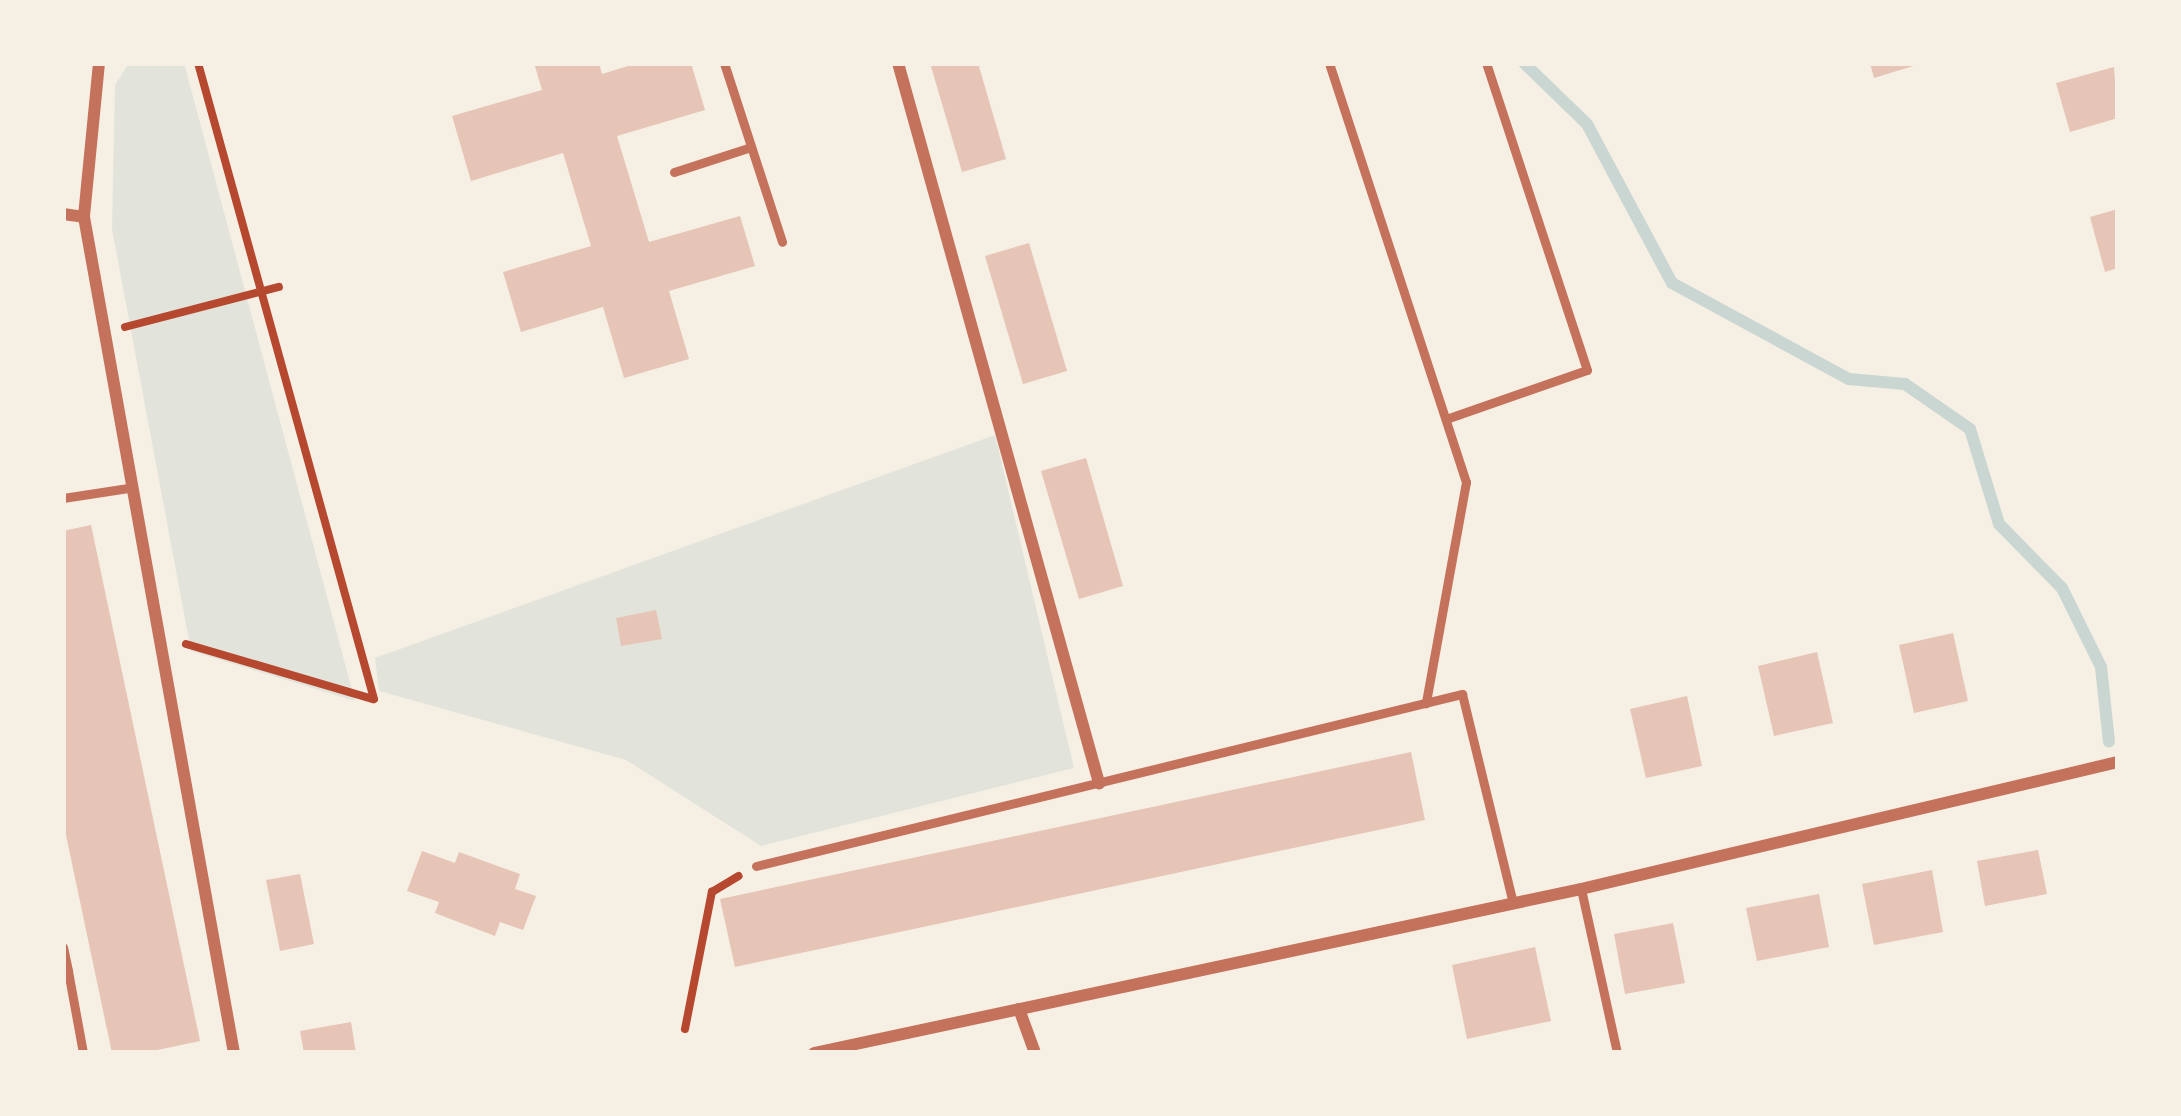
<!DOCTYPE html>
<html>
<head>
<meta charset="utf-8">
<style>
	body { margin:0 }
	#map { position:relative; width:2181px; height:1116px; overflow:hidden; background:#f6efe4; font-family:"Alegreya Sans",sans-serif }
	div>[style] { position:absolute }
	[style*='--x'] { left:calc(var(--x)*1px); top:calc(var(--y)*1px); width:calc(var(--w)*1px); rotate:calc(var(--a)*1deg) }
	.green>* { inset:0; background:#e2e4dc }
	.stream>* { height:12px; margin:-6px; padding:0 6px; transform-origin:6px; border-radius:6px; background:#c9d6d2 }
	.building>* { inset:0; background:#e6c5b7 }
	.path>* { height:8px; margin:-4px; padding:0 4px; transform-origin:4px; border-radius:4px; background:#b5482f }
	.service>* { height:9px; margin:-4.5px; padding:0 4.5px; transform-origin:4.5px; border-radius:4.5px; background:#c5725c }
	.minor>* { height:12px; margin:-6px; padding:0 6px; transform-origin:6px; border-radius:6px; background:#c5725c }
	span { translate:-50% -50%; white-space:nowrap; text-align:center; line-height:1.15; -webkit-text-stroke:9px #f6efe4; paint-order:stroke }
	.frame { position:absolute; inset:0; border:66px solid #f6efe4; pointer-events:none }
</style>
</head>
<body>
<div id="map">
	<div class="green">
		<i style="clip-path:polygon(129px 63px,184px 63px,355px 701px,191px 651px,112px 229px,115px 85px)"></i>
		<i style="clip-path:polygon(995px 435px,1074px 768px,761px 846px,626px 760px,379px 691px,375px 658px)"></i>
	</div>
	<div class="stream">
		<i style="--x:1524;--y:63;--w:88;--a:44.1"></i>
		<i style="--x:1587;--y:124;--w:180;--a:61.9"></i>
		<i style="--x:1672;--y:283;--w:201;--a:28.5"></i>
		<i style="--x:1849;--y:379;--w:56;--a:5.1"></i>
		<i style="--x:1905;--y:384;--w:79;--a:34.7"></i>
		<i style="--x:1970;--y:429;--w:99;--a:73"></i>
		<i style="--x:1999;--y:524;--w:90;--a:45.5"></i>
		<i style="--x:2062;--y:588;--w:88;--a:63.7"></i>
		<i style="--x:2101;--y:667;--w:75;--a:83.9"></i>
	</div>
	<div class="building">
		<i style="clip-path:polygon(534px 63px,599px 63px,602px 74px,638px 63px,691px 63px,705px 110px,617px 136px,649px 242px,740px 216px,755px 266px,669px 291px,689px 359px,624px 378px,603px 307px,521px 332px,503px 272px,591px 246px,563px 153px,471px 181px,452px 116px,542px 90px)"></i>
		<i style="clip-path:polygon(930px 63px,978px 63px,1006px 159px,962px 172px)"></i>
		<i style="clip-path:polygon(1870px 63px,1920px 63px,1920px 64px,1874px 78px)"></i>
		<i style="clip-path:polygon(2114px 67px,2118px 118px,2070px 132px,2056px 83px)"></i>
		<i style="clip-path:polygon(2118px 209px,2118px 268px,2105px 272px,2090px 217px)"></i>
		<i style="clip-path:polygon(1029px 243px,1067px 371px,1023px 384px,985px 256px)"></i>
		<i style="clip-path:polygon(1086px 458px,1123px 586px,1079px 599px,1041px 471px)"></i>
		<i style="clip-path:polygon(91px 525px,200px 1041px,143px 1053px,112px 1053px,63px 821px,63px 531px)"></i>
		<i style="clip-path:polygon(656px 610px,662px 639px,621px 646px,616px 618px)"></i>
		<i style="clip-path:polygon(1953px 633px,1968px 701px,1914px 713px,1899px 645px)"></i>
		<i style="clip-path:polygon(1817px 652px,1833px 723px,1774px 736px,1758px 666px)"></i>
		<i style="clip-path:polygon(1687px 696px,1702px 766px,1646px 778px,1630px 709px)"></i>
		<i style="clip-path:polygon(1411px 752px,1425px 820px,735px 967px,720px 899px)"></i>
		<i style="clip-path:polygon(2038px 850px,2047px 894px,1985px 906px,1977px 861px)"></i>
		<i style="clip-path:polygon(422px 851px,455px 863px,459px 852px,520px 874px,515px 889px,536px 896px,523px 930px,500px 922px,495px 936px,435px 913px,439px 902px,407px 891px)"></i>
		<i style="clip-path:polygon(1932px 870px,1943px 932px,1874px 945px,1862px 884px)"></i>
		<i style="clip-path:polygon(300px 874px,314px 944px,280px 951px,266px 880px)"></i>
		<i style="clip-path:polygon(1819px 894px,1829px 947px,1757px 961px,1746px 908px)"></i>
		<i style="clip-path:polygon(1673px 923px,1685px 983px,1625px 994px,1614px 934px)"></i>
		<i style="clip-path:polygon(1535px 947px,1551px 1021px,1467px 1039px,1452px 965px)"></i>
		<i style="clip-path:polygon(351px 1022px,356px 1053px,304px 1053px,300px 1031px)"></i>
	</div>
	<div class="path">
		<i style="--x:198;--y:63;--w:660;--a:74.53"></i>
		<i style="--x:125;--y:327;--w:159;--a:-14.6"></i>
		<i style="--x:186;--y:644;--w:195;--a:16.4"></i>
		<i style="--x:685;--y:1029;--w:140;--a:-78.9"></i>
		<i style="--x:712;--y:892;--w:31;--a:-31"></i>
	</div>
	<div class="service">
		<i style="--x:724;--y:63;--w:188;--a:72"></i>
		<i style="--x:1329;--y:63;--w:441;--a:71.9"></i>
		<i style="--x:1466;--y:482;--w:225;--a:100.3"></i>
		<i style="--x:674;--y:172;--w:81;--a:-18"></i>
		<i style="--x:1446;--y:419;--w:149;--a:-19.2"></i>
		<i style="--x:1587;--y:370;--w:323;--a:-108.2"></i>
		<i style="--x:63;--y:498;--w:66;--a:-8.7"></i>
		<i style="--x:756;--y:866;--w:727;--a:-13.69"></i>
		<i style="--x:1462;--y:694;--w:216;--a:76.3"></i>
		<i style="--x:1581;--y:889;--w:168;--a:77.6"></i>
		<i style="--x:63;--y:947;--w:25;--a:78"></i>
		<i style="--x:68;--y:971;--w:5;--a:169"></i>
		<i style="--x:68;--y:971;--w:83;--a:79.6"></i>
	</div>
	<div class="minor">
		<i style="--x:99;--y:63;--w:155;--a:95.6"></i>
		<i style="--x:84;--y:217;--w:849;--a:79.83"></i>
		<i style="--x:898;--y:63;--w:748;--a:74.4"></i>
		<i style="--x:63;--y:214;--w:21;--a:8"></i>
		<i style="--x:1019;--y:1009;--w:47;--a:70"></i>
		<i style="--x:814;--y:1053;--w:784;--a:-12.07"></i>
		<i style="--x:1581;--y:889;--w:552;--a:-13.31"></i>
	</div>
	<div class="frame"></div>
</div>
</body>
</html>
